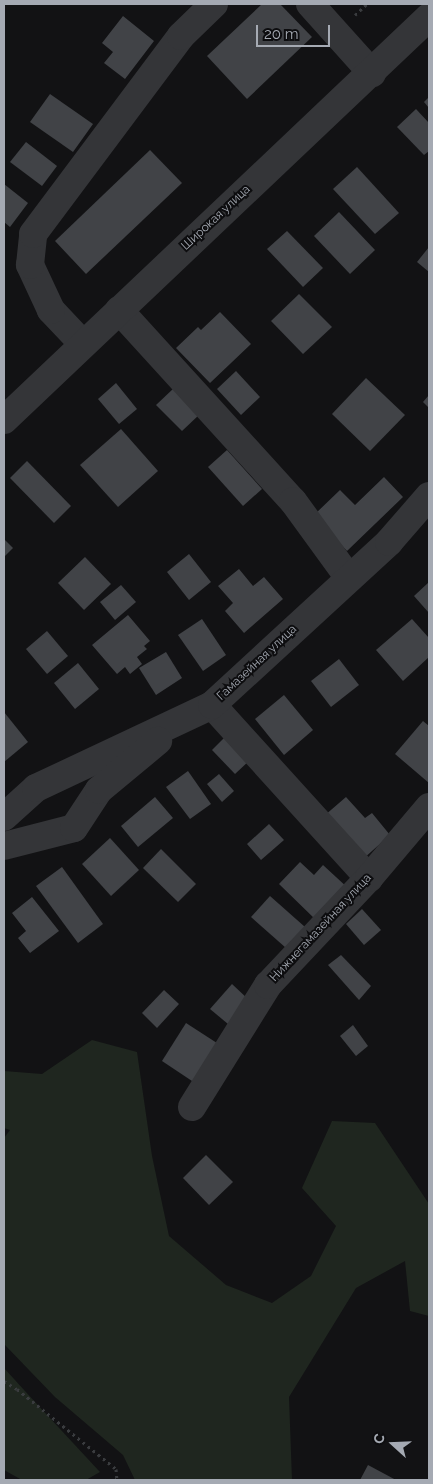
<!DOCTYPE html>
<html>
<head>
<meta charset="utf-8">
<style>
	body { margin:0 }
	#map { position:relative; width:433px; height:1484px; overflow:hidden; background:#121214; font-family:Raleway,sans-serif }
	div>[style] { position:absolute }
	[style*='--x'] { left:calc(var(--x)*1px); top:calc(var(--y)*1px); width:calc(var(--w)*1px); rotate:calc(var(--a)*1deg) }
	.green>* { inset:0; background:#1f261f }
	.building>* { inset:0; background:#414347 }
	.path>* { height:3px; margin-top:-1.5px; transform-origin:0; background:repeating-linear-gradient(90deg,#3a3c3f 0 2.5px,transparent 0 6.5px) }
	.minor>* { height:28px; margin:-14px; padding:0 14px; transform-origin:14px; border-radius:14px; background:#343538 }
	span { translate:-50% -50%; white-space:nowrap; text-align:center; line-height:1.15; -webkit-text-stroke:4px #0d0d0f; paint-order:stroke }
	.street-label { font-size:12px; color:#a5aab3 }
	.frame { position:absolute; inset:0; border:5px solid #a5aab3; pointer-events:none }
	.north { position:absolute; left:368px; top:1419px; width:50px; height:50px; -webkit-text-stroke:4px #0d0d0f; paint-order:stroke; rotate:290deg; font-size:14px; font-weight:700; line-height:20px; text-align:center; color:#a5aab3 }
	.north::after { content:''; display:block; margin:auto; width:18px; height:22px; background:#a5aab3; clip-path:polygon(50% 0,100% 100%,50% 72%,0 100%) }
	.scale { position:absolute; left:256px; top:25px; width:74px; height:22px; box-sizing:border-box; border:2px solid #a5aab3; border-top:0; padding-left:6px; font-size:15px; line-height:18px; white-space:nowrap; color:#a5aab3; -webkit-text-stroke:4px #0d0d0f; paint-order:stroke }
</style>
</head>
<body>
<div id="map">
	<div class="green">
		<i style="clip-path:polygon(92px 1040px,137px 1052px,152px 1156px,169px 1236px,226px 1285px,272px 1303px,311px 1276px,336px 1226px,302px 1188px,332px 1121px,375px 1123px,429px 1204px,429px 1316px,410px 1311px,405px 1261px,356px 1288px,289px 1397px,292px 1480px,135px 1480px,123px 1455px,55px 1397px,4px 1344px,4px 1138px,10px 1130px,4px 1128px,4px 1071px,42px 1074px)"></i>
		<i style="clip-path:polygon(4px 1368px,35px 1402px,100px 1472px,86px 1480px,22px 1480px,4px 1470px)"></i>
	</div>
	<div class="building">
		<i style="clip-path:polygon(262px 4px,280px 4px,312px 37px,247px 99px,207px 56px)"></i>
		<i style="clip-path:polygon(123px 16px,154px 41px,125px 79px,104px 63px,113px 52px,102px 43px)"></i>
		<i style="clip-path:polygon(50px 94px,93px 124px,73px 152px,30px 122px)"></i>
		<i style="clip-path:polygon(429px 97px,429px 108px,424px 102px)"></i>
		<i style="clip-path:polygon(416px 109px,429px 123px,429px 151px,424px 155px,397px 127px)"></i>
		<i style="clip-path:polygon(26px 142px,57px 166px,42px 186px,10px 162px)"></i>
		<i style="clip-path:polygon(150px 150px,182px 183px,86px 274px,55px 241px)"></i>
		<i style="clip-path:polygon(357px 167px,399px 213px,375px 234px,333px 189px)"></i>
		<i style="clip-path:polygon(4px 184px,28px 203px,10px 227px,4px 222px)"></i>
		<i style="clip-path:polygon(339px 212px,375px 250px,350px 274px,314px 236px)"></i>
		<i style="clip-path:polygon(287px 231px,323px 268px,303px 287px,267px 249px)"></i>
		<i style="clip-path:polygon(429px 247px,429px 272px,417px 262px)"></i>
		<i style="clip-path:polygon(299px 294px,332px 327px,303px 354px,271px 321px)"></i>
		<i style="clip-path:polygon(220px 312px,251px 344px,210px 383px,176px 348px,198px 327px,201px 330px)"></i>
		<i style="clip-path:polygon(236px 371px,260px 397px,241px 415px,217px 389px)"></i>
		<i style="clip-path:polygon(366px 378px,405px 415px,370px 451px,332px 414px)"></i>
		<i style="clip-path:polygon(116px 383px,137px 409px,119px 424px,98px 399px)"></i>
		<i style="clip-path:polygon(174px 388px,200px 414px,182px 431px,156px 405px)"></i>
		<i style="clip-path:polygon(429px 395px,429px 408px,423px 402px)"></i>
		<i style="clip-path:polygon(121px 429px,158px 471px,118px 507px,80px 465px)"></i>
		<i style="clip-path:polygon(227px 450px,262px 489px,243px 506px,208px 467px)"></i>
		<i style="clip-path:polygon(27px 461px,71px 506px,54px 523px,10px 478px)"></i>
		<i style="clip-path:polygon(384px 477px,403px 497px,347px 551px,314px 515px,340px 490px,355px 505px)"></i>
		<i style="clip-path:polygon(4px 539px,13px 548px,4px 557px)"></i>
		<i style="clip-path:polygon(189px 554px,211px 582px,189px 600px,167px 572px)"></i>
		<i style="clip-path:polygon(85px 557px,111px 584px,84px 610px,58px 583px)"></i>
		<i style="clip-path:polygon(239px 569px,253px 586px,264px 577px,283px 599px,244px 633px,225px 611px,233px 603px,218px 586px)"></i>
		<i style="clip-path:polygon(429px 582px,429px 613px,414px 596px)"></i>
		<i style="clip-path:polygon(121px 585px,136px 602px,115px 620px,100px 602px)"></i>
		<i style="clip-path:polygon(128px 615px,150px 641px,144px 646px,147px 649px,137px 657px,142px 664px,130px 674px,125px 667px,117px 674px,92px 645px)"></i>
		<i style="clip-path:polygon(202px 619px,226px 655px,203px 671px,178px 635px)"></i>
		<i style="clip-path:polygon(412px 619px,429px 638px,429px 657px,403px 681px,376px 650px)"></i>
		<i style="clip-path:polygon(47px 631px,68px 656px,47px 674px,26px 649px)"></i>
		<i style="clip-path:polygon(166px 652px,182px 678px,156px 695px,139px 668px)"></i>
		<i style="clip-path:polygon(339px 659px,359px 685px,331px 707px,311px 681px)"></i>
		<i style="clip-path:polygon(78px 663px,99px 689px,75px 709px,54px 683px)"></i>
		<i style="clip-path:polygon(284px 695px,313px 730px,284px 755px,255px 719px)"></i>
		<i style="clip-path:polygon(4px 712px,28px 742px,4px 762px)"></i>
		<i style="clip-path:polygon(423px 721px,429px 726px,429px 783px,395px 754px)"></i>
		<i style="clip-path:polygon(226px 736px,250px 760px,235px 774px,212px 750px)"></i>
		<i style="clip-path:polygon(188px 771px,211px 804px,190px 819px,166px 787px)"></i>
		<i style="clip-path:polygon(219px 774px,234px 791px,222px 802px,207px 784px)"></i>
		<i style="clip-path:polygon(155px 797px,173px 818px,138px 847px,121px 826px)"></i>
		<i style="clip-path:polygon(346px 797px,365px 818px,372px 813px,390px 835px,363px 859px,324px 816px)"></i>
		<i style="clip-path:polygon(269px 824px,284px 840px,261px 860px,247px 844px)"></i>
		<i style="clip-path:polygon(110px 838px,139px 870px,111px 896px,82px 864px)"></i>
		<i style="clip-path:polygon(161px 849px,196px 884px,178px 902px,143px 868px)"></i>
		<i style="clip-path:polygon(300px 862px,314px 875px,323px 865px,349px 889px,317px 921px,279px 884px)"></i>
		<i style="clip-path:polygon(62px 867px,103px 924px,78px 943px,36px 886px)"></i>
		<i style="clip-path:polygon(270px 896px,305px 927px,286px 948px,251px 917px)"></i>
		<i style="clip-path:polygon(32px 897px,59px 931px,30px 953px,18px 938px,26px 931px,12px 913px)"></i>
		<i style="clip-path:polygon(362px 909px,381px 930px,364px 945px,346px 924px)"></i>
		<i style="clip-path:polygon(341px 955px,371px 986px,359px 1000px,328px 965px)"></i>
		<i style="clip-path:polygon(232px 984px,249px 1000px,228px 1024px,210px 1009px)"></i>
		<i style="clip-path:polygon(164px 990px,179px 1004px,157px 1028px,142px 1013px)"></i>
		<i style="clip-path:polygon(186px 1023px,220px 1045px,195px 1083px,162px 1061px)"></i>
		<i style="clip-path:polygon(353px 1025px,368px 1046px,356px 1056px,340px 1036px)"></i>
		<i style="clip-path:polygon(206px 1155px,233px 1182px,209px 1205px,183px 1178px)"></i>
		<i style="clip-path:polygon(368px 1465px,396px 1480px,360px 1480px)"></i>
	</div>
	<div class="path">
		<i style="--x:355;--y:15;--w:16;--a:-43"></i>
		<i style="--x:4;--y:1381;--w:15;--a:32"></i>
		<i style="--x:17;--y:1389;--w:127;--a:38.9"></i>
		<i style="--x:116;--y:1469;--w:11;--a:85"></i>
	</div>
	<div class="minor">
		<i style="--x:310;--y:4;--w:93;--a:48.1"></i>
		<i style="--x:119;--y:310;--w:258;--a:47.7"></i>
		<i style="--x:293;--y:501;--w:95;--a:54"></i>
		<i style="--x:83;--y:344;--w:47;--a:-133.3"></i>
		<i style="--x:51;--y:310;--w:50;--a:-115"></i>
		<i style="--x:30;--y:265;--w:31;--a:-84"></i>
		<i style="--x:33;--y:234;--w:247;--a:-53.2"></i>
		<i style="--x:181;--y:36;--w:46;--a:-44.1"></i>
		<i style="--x:4;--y:420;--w:586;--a:-43.48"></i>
		<i style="--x:212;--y:705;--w:234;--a:47.8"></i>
		<i style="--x:4;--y:817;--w:43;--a:-42.2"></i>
		<i style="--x:36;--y:788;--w:195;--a:-25.2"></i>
		<i style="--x:212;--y:705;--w:241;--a:-42.6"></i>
		<i style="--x:389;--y:542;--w:61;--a:-49"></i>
		<i style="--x:4;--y:846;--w:72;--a:-14.4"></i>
		<i style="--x:74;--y:828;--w:45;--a:-56.7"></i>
		<i style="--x:99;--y:790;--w:77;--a:-39.7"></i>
		<i style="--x:192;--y:1107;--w:144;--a:-58.1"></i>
		<i style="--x:268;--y:985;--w:147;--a:-46.7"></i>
		<i style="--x:369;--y:878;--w:93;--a:-49.8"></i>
	</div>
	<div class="street-label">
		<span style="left:216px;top:218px;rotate:-43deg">Широкая улица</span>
		<span style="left:257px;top:663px;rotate:-43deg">Гамазейная улица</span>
		<span style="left:321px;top:928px;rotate:-47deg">Нижнегамазейная улица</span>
	</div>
	<div class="frame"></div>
	<div class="north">С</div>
	<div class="scale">20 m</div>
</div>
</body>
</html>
